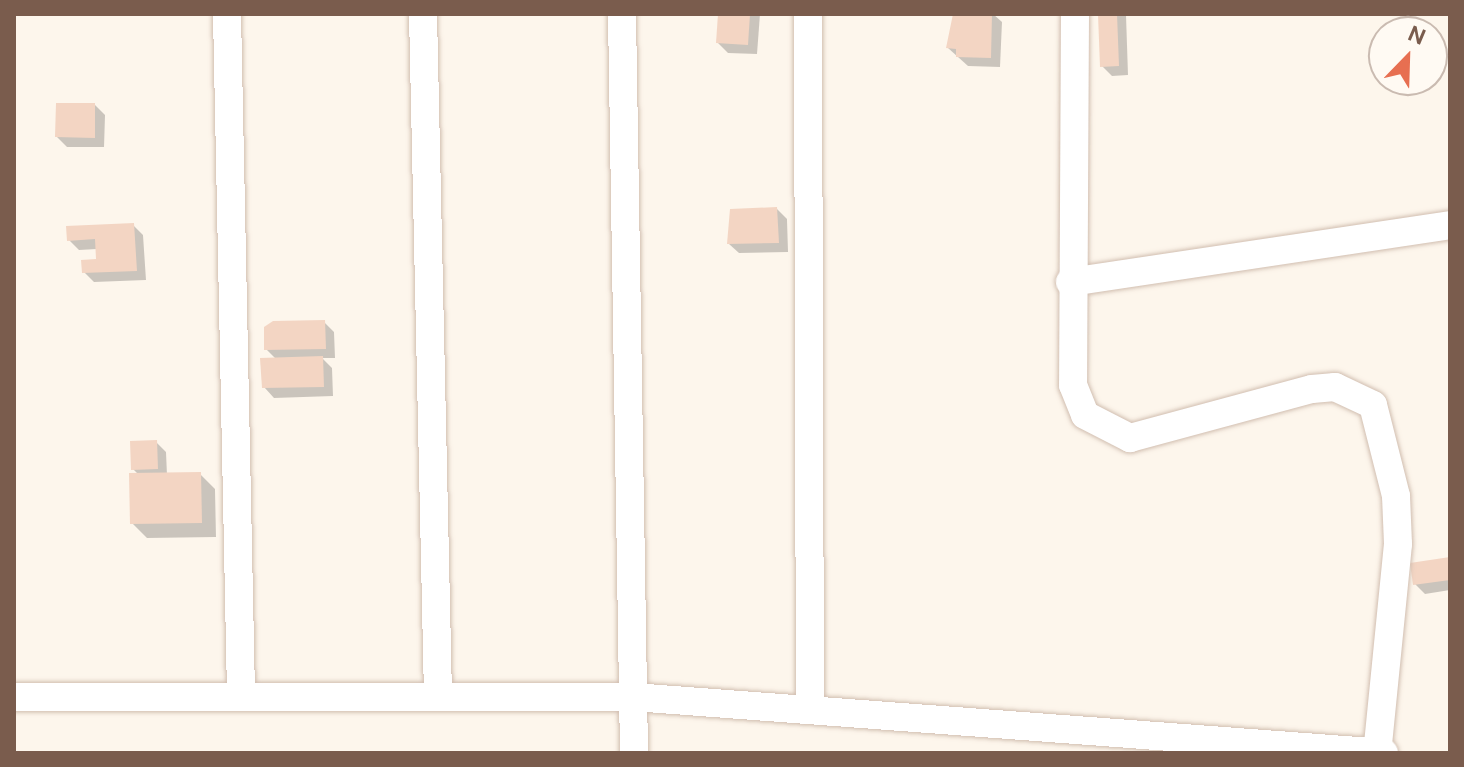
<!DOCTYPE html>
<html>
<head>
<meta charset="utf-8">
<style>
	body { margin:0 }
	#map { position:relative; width:1464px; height:767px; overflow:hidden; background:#fdf6ec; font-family:"DM Sans",sans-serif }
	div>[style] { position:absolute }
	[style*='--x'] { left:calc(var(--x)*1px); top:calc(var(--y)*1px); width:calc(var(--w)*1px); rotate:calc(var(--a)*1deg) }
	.shadow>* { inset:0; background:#0003 }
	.building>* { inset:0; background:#f3d5c3 }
	.roads { filter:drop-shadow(0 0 2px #d1beb0) drop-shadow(0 0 2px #d1beb0) }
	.minor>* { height:28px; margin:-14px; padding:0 14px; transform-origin:14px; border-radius:14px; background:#fff }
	span { translate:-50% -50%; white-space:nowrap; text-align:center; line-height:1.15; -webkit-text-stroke:8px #fffaf3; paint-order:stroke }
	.frame { position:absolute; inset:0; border:16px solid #7a5c4d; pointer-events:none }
	.north { position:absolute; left:1368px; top:16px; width:80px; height:80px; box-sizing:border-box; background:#fffaf3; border:2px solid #cabbb1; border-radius:50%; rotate:23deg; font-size:22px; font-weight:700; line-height:32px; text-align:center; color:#7a5c4d }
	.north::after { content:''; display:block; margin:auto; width:28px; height:36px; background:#e76f51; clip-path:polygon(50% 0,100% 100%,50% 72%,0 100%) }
</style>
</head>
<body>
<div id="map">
	<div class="shadow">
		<i style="clip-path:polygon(720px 14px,760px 14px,757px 54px,728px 53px,718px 43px)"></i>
		<i style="clip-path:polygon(955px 14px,993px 14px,1002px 22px,1000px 67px,968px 66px,948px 48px)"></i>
		<i style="clip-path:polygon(1100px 14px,1126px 15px,1128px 75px,1112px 76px,1102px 66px)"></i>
		<i style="clip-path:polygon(95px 105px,105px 115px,104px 147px,67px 147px,57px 137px)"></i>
		<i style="clip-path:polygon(777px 209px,787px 219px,788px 252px,739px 253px,729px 244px)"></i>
		<i style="clip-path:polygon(133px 225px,143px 235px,146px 280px,94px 282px,84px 272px,98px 261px,97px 249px,79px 250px,69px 240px)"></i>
		<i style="clip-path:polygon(324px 322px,334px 332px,335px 358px,322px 358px,332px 368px,333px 396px,274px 398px,264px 387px,277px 360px,266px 349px)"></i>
		<i style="clip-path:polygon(156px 442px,166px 452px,167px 475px,200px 474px,215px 489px,216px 537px,147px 538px,132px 523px,139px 475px,133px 469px)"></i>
		<i style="clip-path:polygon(1450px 560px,1450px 590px,1425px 594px,1415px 584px)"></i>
	</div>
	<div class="building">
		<i style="clip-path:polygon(718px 14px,750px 14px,748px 45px,716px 43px)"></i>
		<i style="clip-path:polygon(953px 14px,992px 14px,991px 58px,956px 57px,956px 49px,946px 48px)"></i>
		<i style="clip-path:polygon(1098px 14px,1117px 14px,1119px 66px,1100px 67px)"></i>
		<i style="clip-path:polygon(56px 103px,95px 103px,95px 138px,55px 137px)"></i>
		<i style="clip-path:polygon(777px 207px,779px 243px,727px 244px,730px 209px)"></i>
		<i style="clip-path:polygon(134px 223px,137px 271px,82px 273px,81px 260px,96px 259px,95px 239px,67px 241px,66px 226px)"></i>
		<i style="clip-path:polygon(325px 320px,326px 349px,264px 350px,264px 327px,273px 321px)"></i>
		<i style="clip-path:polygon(323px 356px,324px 387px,262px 388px,260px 358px)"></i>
		<i style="clip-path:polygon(157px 440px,158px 469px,131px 470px,130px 441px)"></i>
		<i style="clip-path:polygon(201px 472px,202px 523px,130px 524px,129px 473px)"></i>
		<i style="clip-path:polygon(1450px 557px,1450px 580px,1413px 585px,1410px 563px)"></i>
	</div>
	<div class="roads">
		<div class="minor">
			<i style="--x:227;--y:14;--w:682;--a:88.82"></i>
			<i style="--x:423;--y:14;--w:683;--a:88.74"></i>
			<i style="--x:622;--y:14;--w:739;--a:89.07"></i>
			<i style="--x:808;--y:14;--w:696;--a:89.84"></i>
			<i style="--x:1075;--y:14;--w:371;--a:90.3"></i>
			<i style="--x:1073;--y:385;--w:32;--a:68"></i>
			<i style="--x:1085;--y:415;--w:51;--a:27.1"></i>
			<i style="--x:1130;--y:438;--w:188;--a:-15.1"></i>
			<i style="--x:1312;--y:389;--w:23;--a:-5"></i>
			<i style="--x:1335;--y:387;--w:42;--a:25.3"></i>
			<i style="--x:1373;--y:405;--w:94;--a:75.8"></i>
			<i style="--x:1396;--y:496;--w:48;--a:87.6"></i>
			<i style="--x:1398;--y:544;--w:210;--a:95.7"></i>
			<i style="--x:1070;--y:282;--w:384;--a:-8.5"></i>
			<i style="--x:14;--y:697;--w:619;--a:0"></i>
			<i style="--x:633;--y:697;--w:753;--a:4.26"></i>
		</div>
	</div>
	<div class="frame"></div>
	<div class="north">N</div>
</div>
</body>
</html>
